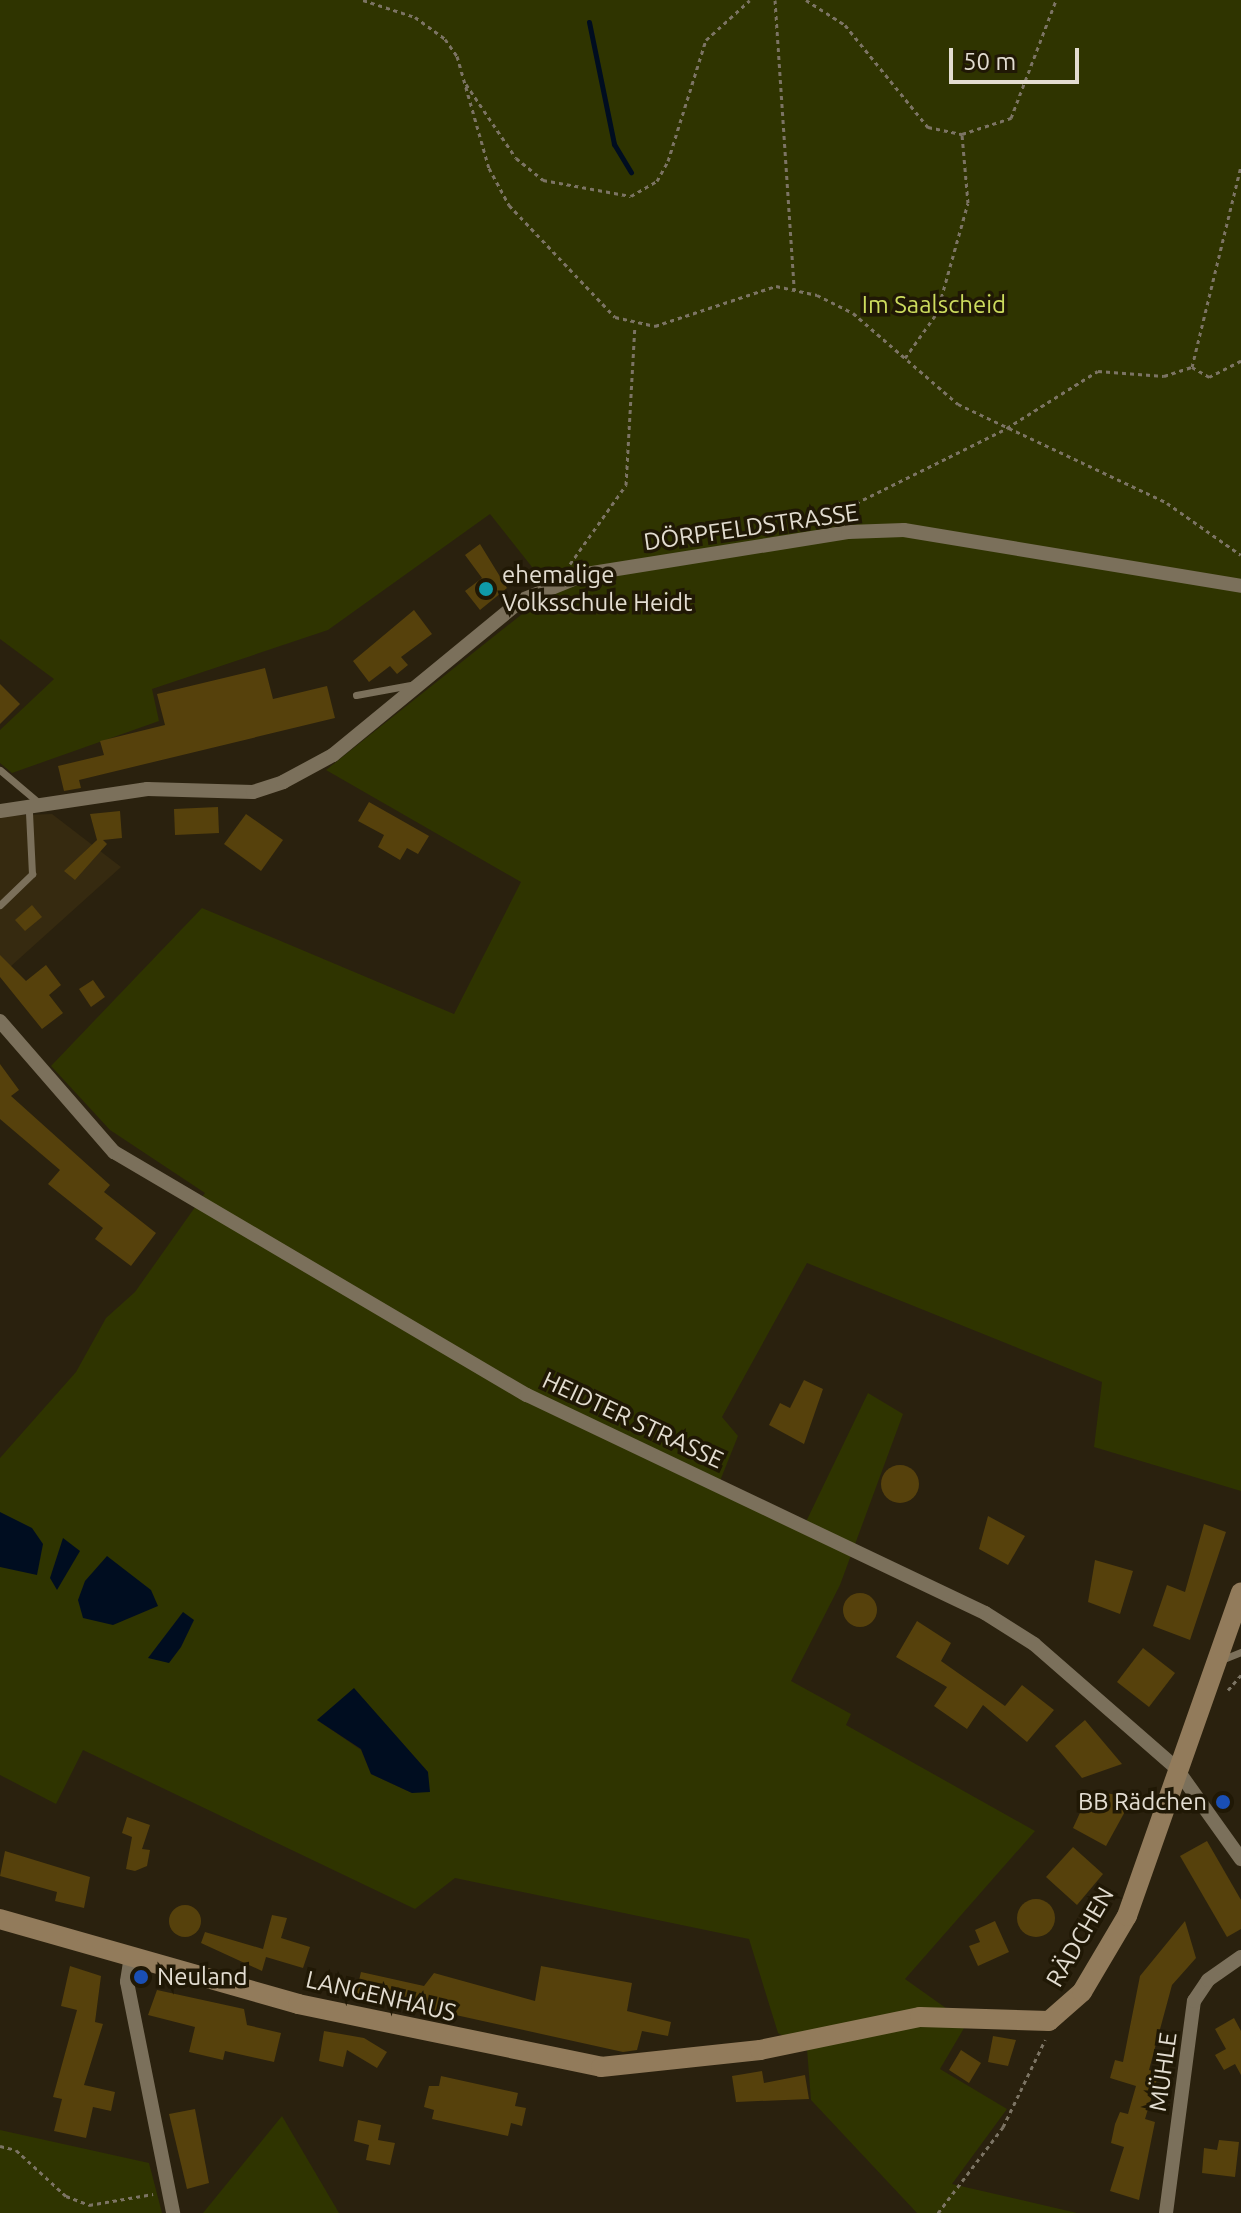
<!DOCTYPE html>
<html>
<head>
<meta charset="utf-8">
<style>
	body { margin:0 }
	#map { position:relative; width:1241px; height:2213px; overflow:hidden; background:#2a210e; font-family:Ubuntu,sans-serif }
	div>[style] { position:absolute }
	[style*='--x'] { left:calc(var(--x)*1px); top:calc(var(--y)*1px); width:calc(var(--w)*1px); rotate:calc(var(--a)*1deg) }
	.built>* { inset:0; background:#362a10 }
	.green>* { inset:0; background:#2f3400 }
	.water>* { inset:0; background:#000d20 }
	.stream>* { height:5px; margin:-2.5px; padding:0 2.5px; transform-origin:2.5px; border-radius:2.5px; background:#000d20 }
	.building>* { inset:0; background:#56410c }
	.round { border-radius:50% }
	.path>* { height:3px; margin-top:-1.5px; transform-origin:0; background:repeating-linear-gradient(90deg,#7c7464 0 4px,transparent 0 8px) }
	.lane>* { height:7px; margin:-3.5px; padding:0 3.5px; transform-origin:3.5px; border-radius:3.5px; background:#7b705b }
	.street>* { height:14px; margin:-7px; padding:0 7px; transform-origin:7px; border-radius:7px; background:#7b705b }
	.secondary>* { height:20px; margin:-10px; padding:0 10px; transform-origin:10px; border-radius:10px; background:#927b5b }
	.dots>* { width:22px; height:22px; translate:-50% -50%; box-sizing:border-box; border:4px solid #201805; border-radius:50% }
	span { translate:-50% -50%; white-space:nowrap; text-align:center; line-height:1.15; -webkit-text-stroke:7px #201805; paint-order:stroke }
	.park-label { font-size:24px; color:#cddc5e }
	.street-label { font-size:24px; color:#e3ddd1 }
	.poi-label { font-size:24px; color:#e3ddd1 }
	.left { translate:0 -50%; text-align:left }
	.right { translate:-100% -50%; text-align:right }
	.scale { position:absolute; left:949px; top:48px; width:130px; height:36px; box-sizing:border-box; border:4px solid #e3ddd1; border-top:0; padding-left:10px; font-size:24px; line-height:28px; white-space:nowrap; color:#e3ddd1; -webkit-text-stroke:6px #201805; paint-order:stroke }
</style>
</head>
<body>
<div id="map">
	<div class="built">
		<i style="clip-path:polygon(52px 814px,121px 867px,0 976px,0 816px)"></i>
	</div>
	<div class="green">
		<i style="clip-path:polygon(evenodd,0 0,1241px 0,1241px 1491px,1094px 1447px,1102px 1382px,807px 1263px,722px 1417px,738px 1436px,718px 1486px,803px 1528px,868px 1393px,903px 1414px,840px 1585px,791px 1681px,851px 1714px,846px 1725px,1035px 1831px,905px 1979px,967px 2023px,940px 2069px,1007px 2109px,952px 2184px,1077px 2213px,917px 2213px,811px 2100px,807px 2049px,778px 2033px,749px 1939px,455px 1878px,415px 1909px,83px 1750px,56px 1804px,0 1775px,0 1458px,76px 1372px,106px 1318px,135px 1292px,205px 1193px,110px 1130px,51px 1066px,202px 908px,454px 1014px,521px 882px,326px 770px,551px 591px,490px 514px,328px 630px,152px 689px,159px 721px,12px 773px,0 763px,0 730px,54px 679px,0 639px,0 0,354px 1689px,428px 1772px,412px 1793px,371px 1774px,361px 1750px,317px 1720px,354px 1689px)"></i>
		<i style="clip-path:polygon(282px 2116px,339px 2213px,203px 2213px)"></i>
		<i style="clip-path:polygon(0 2130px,149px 2163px,162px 2213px,0 2213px)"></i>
	</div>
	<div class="water">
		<i style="clip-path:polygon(0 1512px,32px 1528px,43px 1544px,37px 1575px,0 1567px)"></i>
		<i style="clip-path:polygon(63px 1538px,80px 1551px,57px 1590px,50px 1578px)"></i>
		<i style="clip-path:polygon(107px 1556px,151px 1590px,158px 1606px,113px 1625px,83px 1618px,78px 1600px,85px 1581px)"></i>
		<i style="clip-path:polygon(183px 1612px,194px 1620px,181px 1647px,169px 1663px,148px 1658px)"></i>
		<i style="clip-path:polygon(354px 1688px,428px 1772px,430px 1792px,412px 1793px,371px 1774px,361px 1749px,317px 1720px)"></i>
	</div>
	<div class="stream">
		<i style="--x:589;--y:22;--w:125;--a:78.4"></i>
		<i style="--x:614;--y:144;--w:33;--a:59"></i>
	</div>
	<div class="building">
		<i style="clip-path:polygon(480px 544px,507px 588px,480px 610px,465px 591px,482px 578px,465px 555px)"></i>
		<i style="clip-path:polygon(414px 610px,432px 634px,401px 657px,408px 665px,397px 674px,390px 666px,369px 682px,353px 661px)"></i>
		<i style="clip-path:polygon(265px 668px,273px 699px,327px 686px,335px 718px,79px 780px,81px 788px,64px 791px,58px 766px,104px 755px,100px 741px,165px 725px,157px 694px)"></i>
		<i style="clip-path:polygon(0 684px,20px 704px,0 724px)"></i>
		<i style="clip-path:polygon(369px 802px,429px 836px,418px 854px,407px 848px,400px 860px,378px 847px,384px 835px,358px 821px)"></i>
		<i style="clip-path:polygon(218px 807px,219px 833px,175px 835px,174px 809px)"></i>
		<i style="clip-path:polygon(120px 811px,122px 838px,103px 840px,107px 844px,75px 880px,64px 871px,97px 840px,90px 814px)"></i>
		<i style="clip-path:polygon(246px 814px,283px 840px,261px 871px,224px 844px)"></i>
		<i style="clip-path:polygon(32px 905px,42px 917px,25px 931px,15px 920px)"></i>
		<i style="clip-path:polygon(0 955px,26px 981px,46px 965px,61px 985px,49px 995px,63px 1013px,42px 1029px,0 977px)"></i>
		<i style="clip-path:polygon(93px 980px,105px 997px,91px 1007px,79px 989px)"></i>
		<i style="clip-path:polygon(0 1064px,19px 1090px,11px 1096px,110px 1185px,104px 1192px,156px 1233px,131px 1266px,95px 1239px,103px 1228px,48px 1184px,60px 1170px,0 1119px)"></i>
		<i style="clip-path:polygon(804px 1380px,823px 1389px,804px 1444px,769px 1425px,780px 1403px,790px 1408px)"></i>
		<i class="round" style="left:881px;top:1465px;width:38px;height:38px"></i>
		<i style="clip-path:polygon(988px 1516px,1025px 1536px,1008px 1565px,979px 1549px)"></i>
		<i style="clip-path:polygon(1204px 1524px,1226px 1532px,1190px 1640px,1153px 1626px,1167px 1585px,1185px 1592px)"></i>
		<i style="clip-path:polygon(1095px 1560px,1133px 1571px,1120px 1614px,1088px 1602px)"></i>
		<i class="round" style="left:843px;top:1593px;width:34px;height:34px"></i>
		<i style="clip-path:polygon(917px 1621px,951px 1643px,941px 1661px,1005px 1706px,1022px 1685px,1054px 1710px,1027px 1742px,983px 1705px,967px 1729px,934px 1706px,947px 1687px,896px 1657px)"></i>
		<i style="clip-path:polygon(1143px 1648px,1175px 1673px,1149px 1707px,1117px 1682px)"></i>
		<i style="clip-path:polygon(1085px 1720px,1095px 1732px,1122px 1764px,1082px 1778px,1055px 1746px)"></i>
		<i style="clip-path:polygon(1090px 1791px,1133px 1797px,1106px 1846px,1073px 1828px)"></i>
		<i style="clip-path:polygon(127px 1817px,150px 1825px,142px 1849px,150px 1850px,147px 1866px,135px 1871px,126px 1869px,132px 1837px,122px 1833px)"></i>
		<i style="clip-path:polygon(1207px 1841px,1241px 1900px,1241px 1929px,1227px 1937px,1180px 1856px)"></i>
		<i style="clip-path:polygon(1073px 1847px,1103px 1874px,1077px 1905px,1046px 1877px)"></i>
		<i style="clip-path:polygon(5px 1851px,90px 1877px,84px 1908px,55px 1901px,57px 1892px,0 1876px)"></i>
		<i class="round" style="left:1017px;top:1899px;width:38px;height:38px"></i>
		<i class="round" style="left:169px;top:1905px;width:32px;height:32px"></i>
		<i style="clip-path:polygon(272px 1915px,287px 1918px,281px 1938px,310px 1947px,303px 1968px,266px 1957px,262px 1971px,201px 1943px,205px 1932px,263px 1949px)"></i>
		<i style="clip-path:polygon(995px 1921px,1009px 1952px,978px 1966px,969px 1946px,980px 1942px,975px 1930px)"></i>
		<i style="clip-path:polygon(1185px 1921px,1196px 1958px,1172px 1985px,1149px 2070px,1159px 2073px,1145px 2119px,1155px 2122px,1139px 2200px,1110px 2191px,1124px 2147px,1111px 2143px,1115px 2124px,1120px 2112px,1128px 2114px,1136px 2086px,1110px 2078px,1115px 2060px,1123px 2062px,1140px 1976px)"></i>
		<i style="clip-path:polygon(70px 1966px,101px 1976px,95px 2022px,103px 2024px,84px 2085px,115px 2092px,111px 2111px,93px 2107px,86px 2138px,54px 2131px,62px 2099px,53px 2097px,77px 2010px,61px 2006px)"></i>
		<i style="clip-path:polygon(541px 1966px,632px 1983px,627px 2011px,671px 2022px,668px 2036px,642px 2031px,637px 2050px,623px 2052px,356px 1993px,361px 1972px,424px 1986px,434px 1973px,535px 2001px)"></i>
		<i style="clip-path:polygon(157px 1990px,244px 2009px,247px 2025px,281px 2033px,274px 2062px,225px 2051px,223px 2060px,189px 2052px,195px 2027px,148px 2015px)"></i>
		<i style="clip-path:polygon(1234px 2018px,1241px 2031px,1241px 2075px,1235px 2064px,1224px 2070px,1215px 2055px,1226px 2049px,1215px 2029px)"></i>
		<i style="clip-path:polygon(324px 2031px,364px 2038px,387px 2052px,377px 2068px,347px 2050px,343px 2067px,319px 2061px)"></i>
		<i style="clip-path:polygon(993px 2036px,1016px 2040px,1008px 2066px,988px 2062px)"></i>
		<i style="clip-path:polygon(961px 2050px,981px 2063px,969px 2083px,949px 2070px)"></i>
		<i style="clip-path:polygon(762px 2071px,764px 2083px,805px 2075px,809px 2099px,736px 2102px,732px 2076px)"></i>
		<i style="clip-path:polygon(441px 2076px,518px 2093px,515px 2106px,526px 2108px,522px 2126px,511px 2123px,508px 2136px,432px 2119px,434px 2110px,424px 2107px,429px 2086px,439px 2086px)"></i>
		<i style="clip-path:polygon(195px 2109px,209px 2183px,187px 2189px,169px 2114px)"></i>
		<i style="clip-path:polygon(358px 2120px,381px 2125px,378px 2140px,395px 2143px,390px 2165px,366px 2160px,369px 2145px,354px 2141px)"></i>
		<i style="clip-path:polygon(1219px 2140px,1239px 2142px,1235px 2177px,1202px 2173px,1204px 2148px,1217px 2150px)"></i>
	</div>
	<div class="path">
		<i style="--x:363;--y:0;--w:55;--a:18.1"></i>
		<i style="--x:415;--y:17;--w:37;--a:36"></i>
		<i style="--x:445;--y:39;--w:21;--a:55"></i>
		<i style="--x:457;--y:56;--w:116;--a:74.1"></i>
		<i style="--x:489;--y:168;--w:42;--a:61.6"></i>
		<i style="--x:509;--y:205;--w:154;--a:46.6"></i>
		<i style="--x:615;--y:317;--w:41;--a:12.7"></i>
		<i style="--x:655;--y:326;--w:127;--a:-18.3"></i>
		<i style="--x:776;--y:286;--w:42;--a:12.4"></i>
		<i style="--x:817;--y:295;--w:40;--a:26.6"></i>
		<i style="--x:853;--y:313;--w:139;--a:40.9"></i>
		<i style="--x:958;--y:404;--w:231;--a:25.3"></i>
		<i style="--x:1167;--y:503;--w:90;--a:35.1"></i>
		<i style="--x:775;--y:0;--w:290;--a:86.2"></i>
		<i style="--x:806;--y:0;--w:46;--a:32.7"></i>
		<i style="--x:845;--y:25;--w:132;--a:50.9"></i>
		<i style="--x:928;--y:127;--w:35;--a:12"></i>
		<i style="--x:962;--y:134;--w:52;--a:-18.1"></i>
		<i style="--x:1011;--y:118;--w:126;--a:-69.1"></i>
		<i style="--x:466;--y:84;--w:89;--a:56"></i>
		<i style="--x:516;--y:158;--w:35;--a:39"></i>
		<i style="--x:543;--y:180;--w:89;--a:10.3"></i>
		<i style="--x:631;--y:196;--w:30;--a:-30"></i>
		<i style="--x:657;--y:181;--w:23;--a:-61"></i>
		<i style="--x:668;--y:161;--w:127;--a:-72.6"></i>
		<i style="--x:706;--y:40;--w:59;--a:-42.3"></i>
		<i style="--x:905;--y:358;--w:55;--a:-54.6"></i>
		<i style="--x:937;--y:313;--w:114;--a:-74.3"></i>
		<i style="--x:968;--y:203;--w:69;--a:-95"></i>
		<i style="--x:1192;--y:367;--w:20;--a:30"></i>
		<i style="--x:1209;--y:377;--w:36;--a:-27"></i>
		<i style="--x:820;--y:521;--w:209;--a:-26.4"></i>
		<i style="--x:1007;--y:428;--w:107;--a:-32.1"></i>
		<i style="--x:1098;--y:371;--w:66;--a:4.3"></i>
		<i style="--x:1164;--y:376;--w:29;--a:-18"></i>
		<i style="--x:1192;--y:367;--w:207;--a:-76.3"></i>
		<i style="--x:570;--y:564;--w:97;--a:-54.7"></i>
		<i style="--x:626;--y:485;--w:159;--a:-86.8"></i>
		<i style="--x:1228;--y:1690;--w:20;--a:-49"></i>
		<i style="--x:0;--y:2146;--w:16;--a:14"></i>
		<i style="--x:16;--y:2150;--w:68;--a:42.6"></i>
		<i style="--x:66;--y:2196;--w:25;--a:21"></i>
		<i style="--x:89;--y:2205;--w:65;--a:-9.8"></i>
		<i style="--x:938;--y:2213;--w:108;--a:-52.9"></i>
		<i style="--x:1003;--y:2127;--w:97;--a:-64.2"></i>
	</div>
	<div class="lane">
		<i style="--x:356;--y:695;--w:61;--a:-10.4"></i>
		<i style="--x:0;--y:770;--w:51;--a:40.2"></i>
		<i style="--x:0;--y:905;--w:45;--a:-44.1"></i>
		<i style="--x:32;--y:874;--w:62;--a:-92.8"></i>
		<i style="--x:1221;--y:1660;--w:22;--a:-22"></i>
	</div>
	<div class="street">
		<i style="--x:0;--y:811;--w:149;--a:-8.5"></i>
		<i style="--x:147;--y:789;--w:106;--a:1.6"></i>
		<i style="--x:253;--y:792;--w:32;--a:-18"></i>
		<i style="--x:283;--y:782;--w:57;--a:-28.4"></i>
		<i style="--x:333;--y:755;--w:244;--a:-39.4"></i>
		<i style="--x:522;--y:600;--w:69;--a:-22.1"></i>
		<i style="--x:586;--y:574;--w:265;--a:-9.1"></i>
		<i style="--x:848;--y:532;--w:56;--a:-2"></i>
		<i style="--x:904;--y:530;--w:342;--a:9.4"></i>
		<i style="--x:0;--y:1021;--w:174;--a:49"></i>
		<i style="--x:114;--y:1152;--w:479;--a:30.5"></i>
		<i style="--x:527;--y:1395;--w:507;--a:25.45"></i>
		<i style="--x:985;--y:1613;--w:58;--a:32.3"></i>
		<i style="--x:1034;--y:1644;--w:189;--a:41.1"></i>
		<i style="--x:1176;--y:1768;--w:112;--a:54.5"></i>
		<i style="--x:131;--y:1956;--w:26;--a:99"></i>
		<i style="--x:127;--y:1982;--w:236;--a:78.7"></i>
		<i style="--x:1166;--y:2213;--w:214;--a:-82.5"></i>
		<i style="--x:1194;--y:2001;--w:25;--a:-56"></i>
		<i style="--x:1208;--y:1980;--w:40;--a:-34.9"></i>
	</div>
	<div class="secondary">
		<i style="--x:0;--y:1919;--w:310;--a:15.9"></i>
		<i style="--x:298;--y:2004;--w:309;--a:11.7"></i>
		<i style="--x:601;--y:2067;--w:160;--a:-6.1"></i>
		<i style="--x:760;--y:2050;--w:163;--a:-11.7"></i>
		<i style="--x:920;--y:2017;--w:129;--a:1.8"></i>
		<i style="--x:1049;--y:2021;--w:44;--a:-41.3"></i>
		<i style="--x:1082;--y:1992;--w:88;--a:-59.4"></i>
		<i style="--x:1127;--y:1916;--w:343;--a:-70.6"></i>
	</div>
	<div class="dots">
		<i style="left:486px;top:589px;background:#0f9aa8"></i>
		<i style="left:1223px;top:1802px;background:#1a4fb4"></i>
		<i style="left:141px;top:1977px;background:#1a4fb4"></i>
	</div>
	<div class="park-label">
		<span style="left:934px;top:305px">Im Saalscheid</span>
	</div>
	<div class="street-label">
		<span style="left:751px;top:527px;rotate:-8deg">DÖRPFELDSTRASSE</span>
		<span style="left:633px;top:1420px;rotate:25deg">HEIDTER STRASSE</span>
		<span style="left:1080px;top:1937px;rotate:-60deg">RÄDCHEN</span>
		<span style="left:381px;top:1996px;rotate:13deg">LANGENHAUS</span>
		<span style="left:1163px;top:2072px;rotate:-82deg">MÜHLE</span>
	</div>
	<div class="poi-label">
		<span class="left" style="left:502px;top:589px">ehemalige<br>Volksschule Heidt</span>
		<span class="right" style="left:1207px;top:1802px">BB Rädchen</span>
		<span class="left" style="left:157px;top:1977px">Neuland</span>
	</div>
	<div class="scale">50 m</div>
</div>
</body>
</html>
